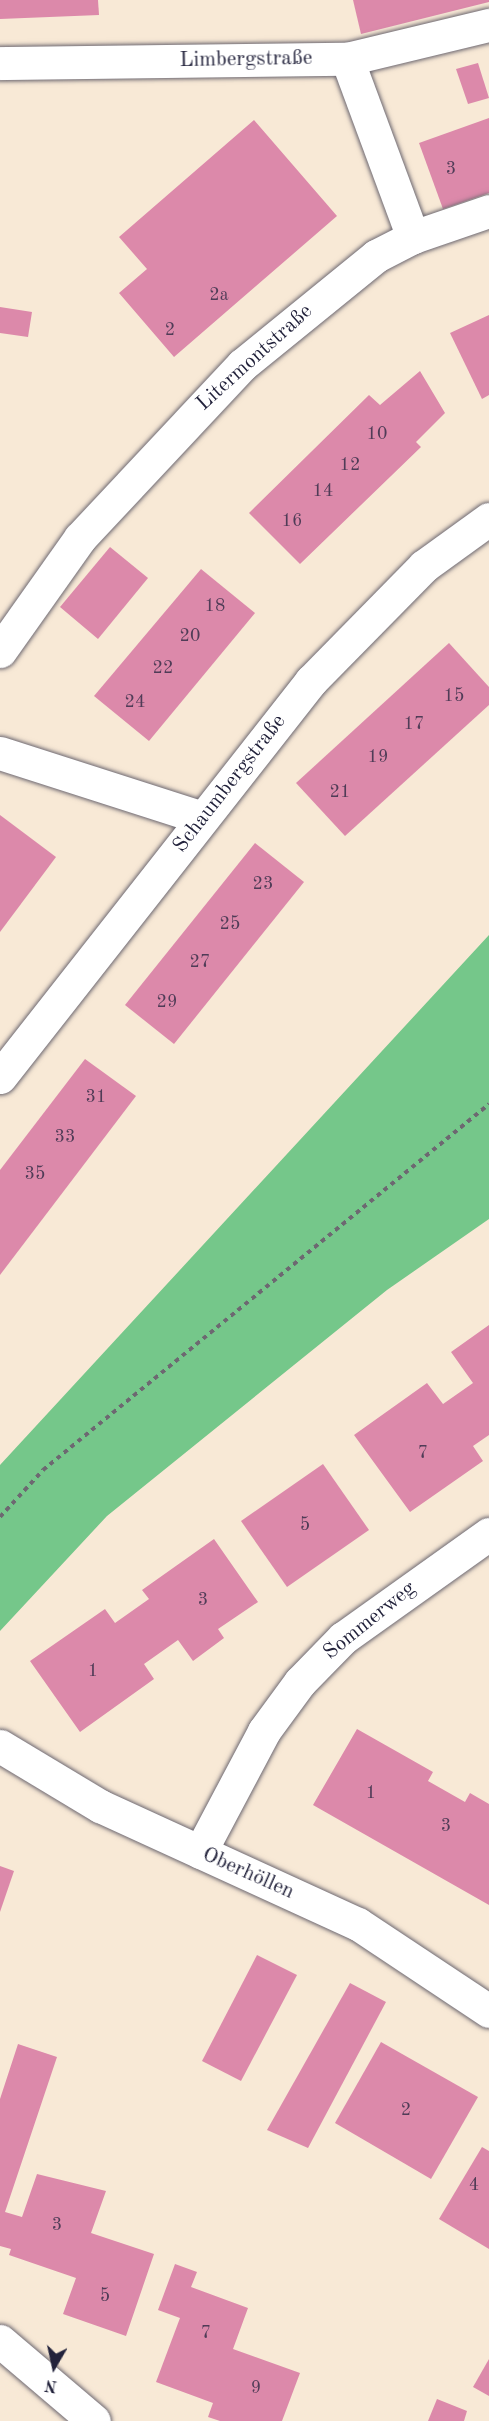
<!DOCTYPE html>
<html>
<head>
<meta charset="utf-8">
<style>
	body { margin:0 }
	#map { position:relative; width:489px; height:2421px; overflow:hidden; background:#f8e9d6; font-family:"Old Standard TT",serif }
	div>[style] { position:absolute }
	[style*='--x'] { left:calc(var(--x)*1px); top:calc(var(--y)*1px); width:calc(var(--w)*1px); rotate:calc(var(--a)*1deg) }
	.green>* { inset:0; background:#75c78a }
	.building>* { inset:0; background:#dc89aa }
	.path>* { height:4px; margin-top:-2px; transform-origin:0; background:repeating-linear-gradient(90deg,#6d6871 0 4.5px,transparent 0 9px) }
	.roads { filter:drop-shadow(0 0 2px #6d6871) drop-shadow(0 0 2px #6d6871) }
	.minor>* { height:33px; margin:-16.5px; padding:0 16.5px; transform-origin:16.5px; border-radius:16.5px; background:#fff }
	span { translate:-50% -50%; white-space:nowrap; text-align:center; line-height:1.15; -webkit-text-stroke:4.5px #fff; paint-order:stroke }
	.number-label { font-size:18px; color:#503c57 }
	.number-label span { -webkit-text-stroke-width:0 }
	.street-label { font-size:21px; color:#22223b }
	.north { position:absolute; left:24px; top:2337px; width:60px; height:60px; -webkit-text-stroke:4px #fff; paint-order:stroke; rotate:189deg; font-size:16px; font-weight:700; line-height:24px; text-align:center; color:#22223b }
	.north::after { content:''; display:block; margin:auto; width:21px; height:27px; background:#22223b; clip-path:polygon(50% 0,100% 100%,50% 72%,0 100%) }
</style>
</head>
<body>
<div id="map">
	<div class="green">
		<i style="clip-path:polygon(489px 935px,489px 1219px,387px 1290px,107px 1516px,0 1631px,0 1465px)"></i>
	</div>
	<div class="building">
		<i style="clip-path:polygon(0 0,98px 0,99px 15px,0 19px)"></i>
		<i style="clip-path:polygon(353px 0,489px 0,489px 2px,361px 34px)"></i>
		<i style="clip-path:polygon(478px 63px,489px 98px,468px 104px,456px 69px)"></i>
		<i style="clip-path:polygon(489px 118px,489px 193px,443px 209px,419px 143px)"></i>
		<i style="clip-path:polygon(254px 120px,337px 216px,174px 357px,119px 293px,147px 269px,119px 237px)"></i>
		<i style="clip-path:polygon(0 307px,32px 312px,28px 337px,0 333px)"></i>
		<i style="clip-path:polygon(489px 315px,489px 395px,482px 399px,450px 333px)"></i>
		<i style="clip-path:polygon(420px 371px,445px 413px,416px 442px,421px 447px,300px 564px,249px 513px,369px 395px,380px 405px)"></i>
		<i style="clip-path:polygon(110px 547px,148px 578px,98px 639px,60px 607px)"></i>
		<i style="clip-path:polygon(201px 569px,255px 613px,149px 741px,94px 696px)"></i>
		<i style="clip-path:polygon(449px 643px,489px 687px,489px 705px,345px 836px,296px 783px)"></i>
		<i style="clip-path:polygon(0 815px,56px 857px,0 932px)"></i>
		<i style="clip-path:polygon(255px 843px,304px 882px,174px 1044px,125px 1005px)"></i>
		<i style="clip-path:polygon(85px 1059px,136px 1096px,0 1275px,0 1170px)"></i>
		<i style="clip-path:polygon(489px 1325px,489px 1435px,473px 1446px,483px 1461px,410px 1512px,354px 1435px,427px 1383px,443px 1404px,473px 1383px,451px 1352px)"></i>
		<i style="clip-path:polygon(323px 1464px,369px 1530px,287px 1587px,241px 1521px)"></i>
		<i style="clip-path:polygon(214px 1539px,258px 1602px,218px 1629px,224px 1638px,193px 1661px,178px 1640px,144px 1664px,154px 1679px,80px 1732px,30px 1661px,105px 1609px,115px 1623px,149px 1599px,142px 1590px)"></i>
		<i style="clip-path:polygon(357px 1729px,433px 1772px,428px 1781px,465px 1802px,470px 1793px,489px 1804px,489px 1905px,313px 1805px)"></i>
		<i style="clip-path:polygon(0 1866px,14px 1871px,0 1912px)"></i>
		<i style="clip-path:polygon(257px 1955px,297px 1975px,241px 2081px,202px 2061px)"></i>
		<i style="clip-path:polygon(350px 1983px,386px 2002px,308px 2148px,267px 2130px)"></i>
		<i style="clip-path:polygon(381px 2042px,478px 2097px,431px 2179px,335px 2123px)"></i>
		<i style="clip-path:polygon(18px 2044px,57px 2057px,5px 2212px,22px 2217px,37px 2174px,106px 2191px,91px 2233px,154px 2254px,126px 2336px,63px 2314px,76px 2278px,9px 2255px,11px 2249px,0 2246px,0 2099px)"></i>
		<i style="clip-path:polygon(482px 2147px,489px 2151px,489px 2249px,439px 2219px)"></i>
		<i style="clip-path:polygon(175px 2264px,197px 2272px,191px 2287px,248px 2308px,233px 2349px,300px 2373px,282px 2421px,220px 2421px,208px 2417px,213px 2403px,156px 2382px,180px 2318px,158px 2310px)"></i>
		<i style="clip-path:polygon(489px 2359px,489px 2396px,473px 2387px)"></i>
		<i style="clip-path:polygon(437px 2399px,467px 2411px,464px 2421px,428px 2421px)"></i>
	</div>
	<div class="path">
		<i style="--x:0;--y:1517;--w:64;--a:-47.5"></i>
		<i style="--x:43;--y:1470;--w:577;--a:-39.37"></i>
	</div>
	<div class="roads">
		<div class="minor">
			<i style="--x:347;--y:59;--w:190;--a:69.7"></i>
			<i style="--x:0;--y:63;--w:347;--a:-0.7"></i>
			<i style="--x:347;--y:59;--w:146;--a:-13.5"></i>
			<i style="--x:0;--y:651;--w:138;--a:-54.7"></i>
			<i style="--x:80;--y:538;--w:237;--a:-46.9"></i>
			<i style="--x:242;--y:365;--w:173;--a:-39.1"></i>
			<i style="--x:376;--y:256;--w:42;--a:-27.2"></i>
			<i style="--x:413;--y:237;--w:80;--a:-18.9"></i>
			<i style="--x:0;--y:753;--w:212;--a:17.8"></i>
			<i style="--x:0;--y:1077;--w:504;--a:-51.86"></i>
			<i style="--x:311;--y:681;--w:161;--a:-45.5"></i>
			<i style="--x:424;--y:566;--w:80;--a:-35.9"></i>
			<i style="--x:0;--y:1746;--w:117;--a:31"></i>
			<i style="--x:100;--y:1806;--w:284;--a:24.6"></i>
			<i style="--x:358;--y:1924;--w:157;--a:33.6"></i>
			<i style="--x:200;--y:1852;--w:137;--a:-62.1"></i>
			<i style="--x:264;--y:1731;--w:61;--a:-53.7"></i>
			<i style="--x:300;--y:1682;--w:62;--a:-45.7"></i>
			<i style="--x:343;--y:1638;--w:179;--a:-35.5"></i>
			<i style="--x:0;--y:2341;--w:123;--a:40.4"></i>
		</div>
	</div>
	<div class="number-label">
		<span style="left:451px;top:169px">3</span>
		<span style="left:219px;top:295px">2a</span>
		<span style="left:170px;top:330px">2</span>
		<span style="left:377px;top:434px">10</span>
		<span style="left:350px;top:465px">12</span>
		<span style="left:323px;top:491px">14</span>
		<span style="left:292px;top:521px">16</span>
		<span style="left:215px;top:606px">18</span>
		<span style="left:190px;top:636px">20</span>
		<span style="left:163px;top:668px">22</span>
		<span style="left:454px;top:696px">15</span>
		<span style="left:135px;top:702px">24</span>
		<span style="left:414px;top:724px">17</span>
		<span style="left:378px;top:757px">19</span>
		<span style="left:340px;top:792px">21</span>
		<span style="left:263px;top:884px">23</span>
		<span style="left:230px;top:924px">25</span>
		<span style="left:200px;top:962px">27</span>
		<span style="left:167px;top:1002px">29</span>
		<span style="left:96px;top:1097px">31</span>
		<span style="left:65px;top:1137px">33</span>
		<span style="left:35px;top:1174px">35</span>
		<span style="left:423px;top:1453px">7</span>
		<span style="left:305px;top:1525px">5</span>
		<span style="left:203px;top:1600px">3</span>
		<span style="left:93px;top:1671px">1</span>
		<span style="left:371px;top:1793px">1</span>
		<span style="left:446px;top:1826px">3</span>
		<span style="left:406px;top:2110px">2</span>
		<span style="left:474px;top:2185px">4</span>
		<span style="left:57px;top:2225px">3</span>
		<span style="left:105px;top:2296px">5</span>
		<span style="left:206px;top:2333px">7</span>
		<span style="left:256px;top:2388px">9</span>
	</div>
	<div class="street-label">
		<span style="left:246px;top:60px;rotate:-1deg">Limbergstraße</span>
		<span style="left:255px;top:358px;rotate:-42deg">Litermontstraße</span>
		<span style="left:230px;top:784px;rotate:-52deg">Schaumbergstraße</span>
		<span style="left:370px;top:1621px;rotate:-39deg">Sommerweg</span>
		<span style="left:248px;top:1874px;rotate:24deg">Oberhöllen</span>
	</div>
	<div class="north">N</div>
</div>
</body>
</html>
